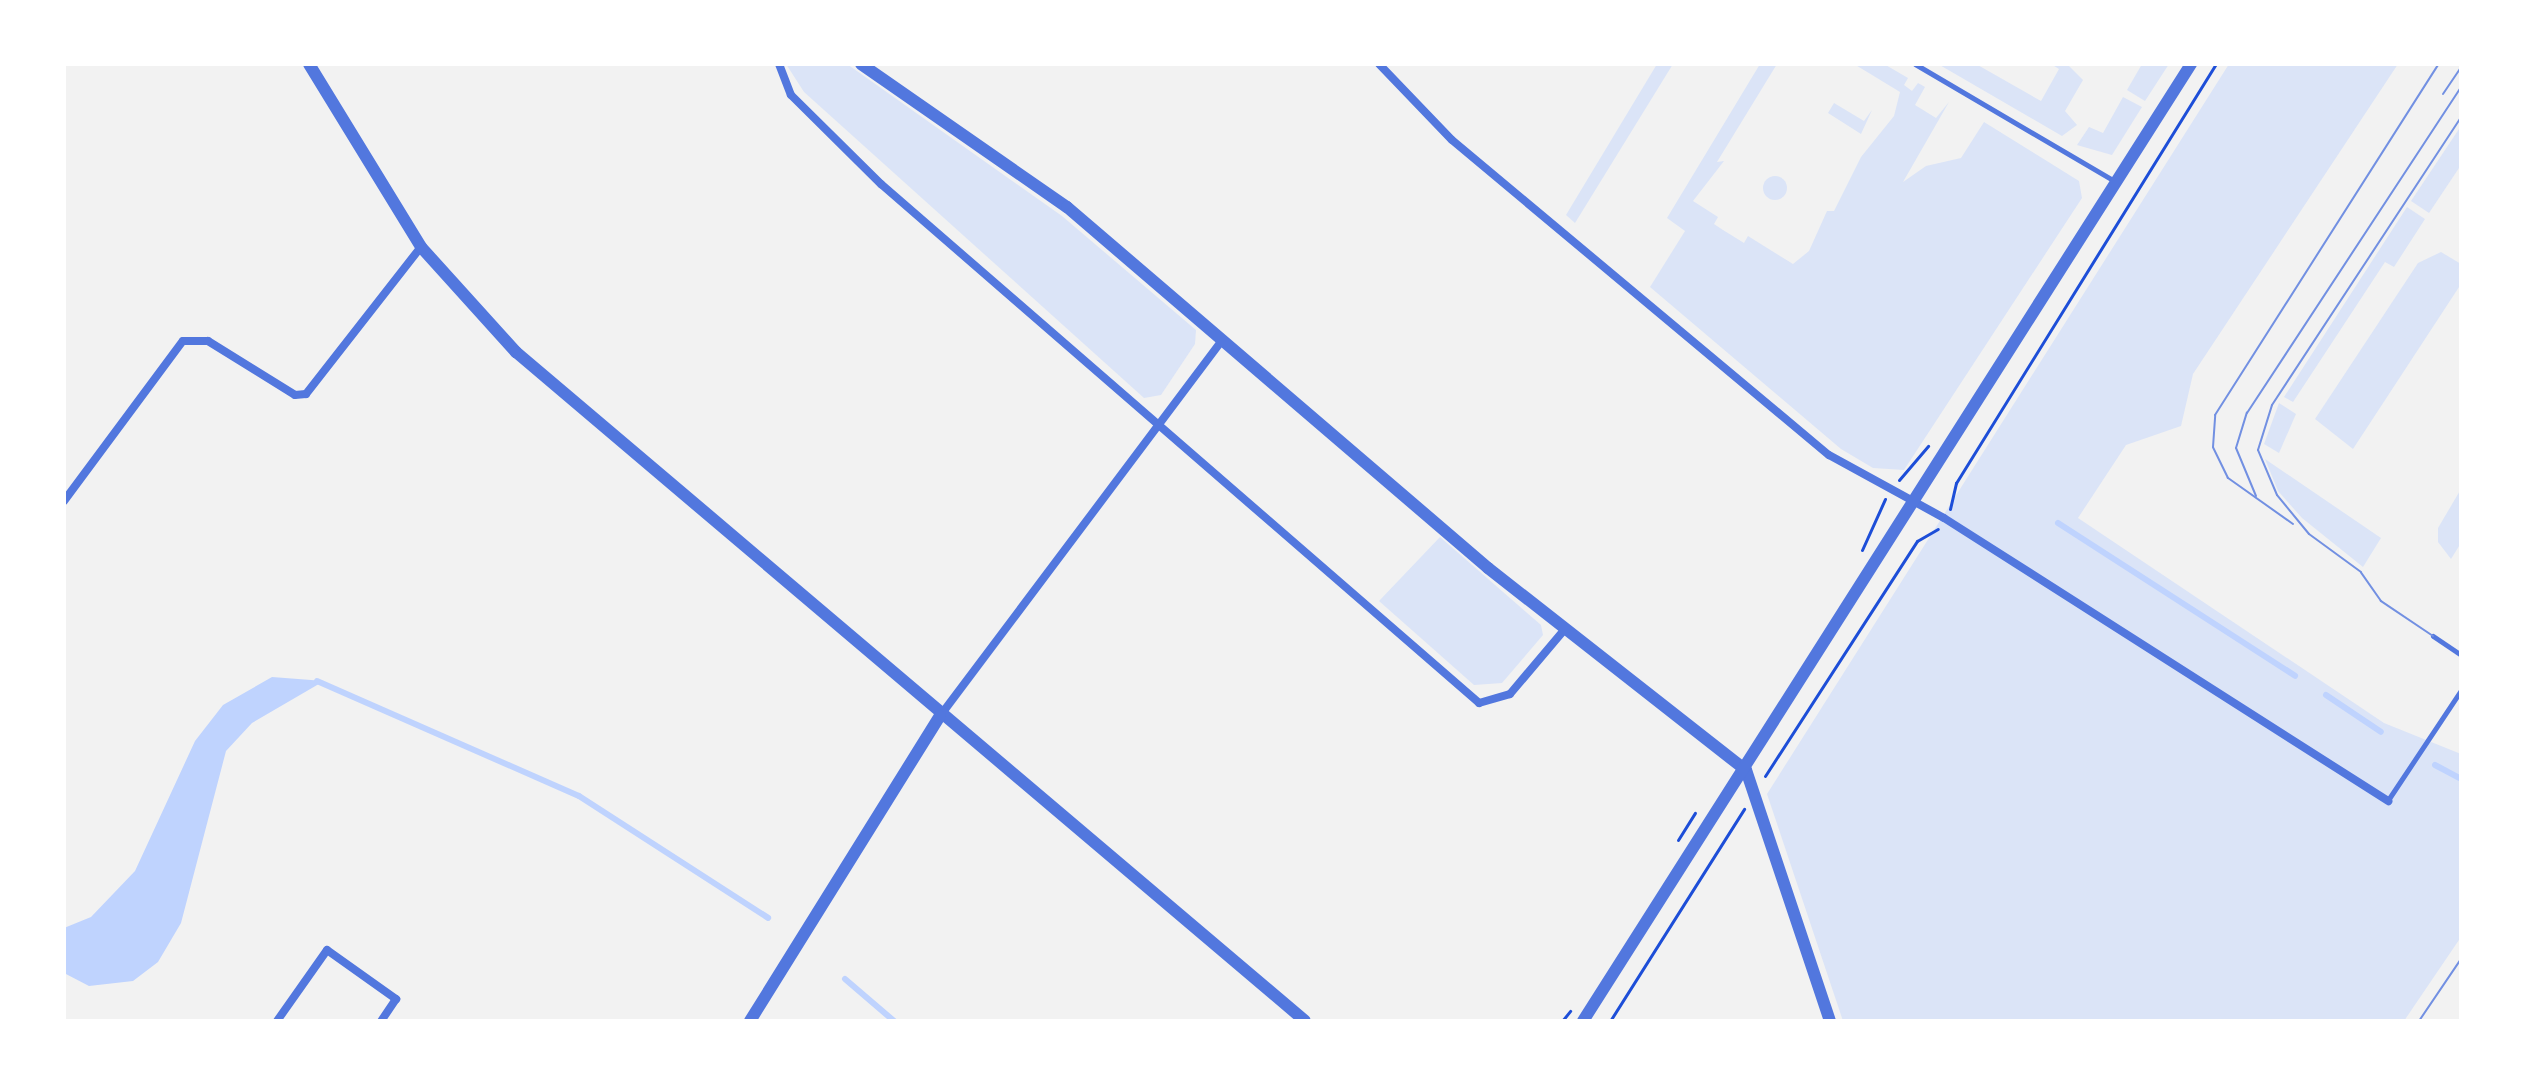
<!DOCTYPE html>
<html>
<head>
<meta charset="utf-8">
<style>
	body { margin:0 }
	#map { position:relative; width:2525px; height:1085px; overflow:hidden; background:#f2f2f2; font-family:"Alegreya Sans",sans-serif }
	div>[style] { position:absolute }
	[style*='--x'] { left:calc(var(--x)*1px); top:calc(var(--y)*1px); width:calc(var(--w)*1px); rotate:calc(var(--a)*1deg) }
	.green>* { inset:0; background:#dbe4f7 }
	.round { border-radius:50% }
	.water>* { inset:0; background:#bfd3fe }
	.stream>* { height:6px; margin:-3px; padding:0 3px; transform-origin:3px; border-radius:3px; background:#bfd3fe }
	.path>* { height:3px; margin:-1.5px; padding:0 1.5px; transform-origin:1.5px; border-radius:1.5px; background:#1d4ed8 }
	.service>* { height:5px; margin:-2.5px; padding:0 2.5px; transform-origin:2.5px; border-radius:2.5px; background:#5277de }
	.minor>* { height:8px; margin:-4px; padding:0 4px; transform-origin:4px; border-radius:4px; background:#5277de }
	.tertiary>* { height:12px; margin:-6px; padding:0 6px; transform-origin:6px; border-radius:6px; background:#5277de }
	.tram>* { height:2px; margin:-1px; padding:0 1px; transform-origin:1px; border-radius:1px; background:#7290e2 }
	span { translate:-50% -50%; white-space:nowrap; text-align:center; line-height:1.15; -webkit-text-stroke:6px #fff; paint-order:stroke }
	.frame { position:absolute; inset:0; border:66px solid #fff; pointer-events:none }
</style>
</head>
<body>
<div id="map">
	<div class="green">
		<i style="clip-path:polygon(786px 64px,847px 64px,1062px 216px,1196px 330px,1195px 344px,1161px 395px,1144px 398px,804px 92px)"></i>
		<i style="clip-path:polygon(1657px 64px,1673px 64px,1575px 223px,1566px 215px)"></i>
		<i style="clip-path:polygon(1760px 64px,1777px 64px,1717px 162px,1724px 161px,1693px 201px,1718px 217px,1714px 224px,1723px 230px,1744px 243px,1748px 236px,1793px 264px,1809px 251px,1827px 211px,1834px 211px,1861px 157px,1894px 116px,1900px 92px,1854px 64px,1884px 64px,1908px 78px,1904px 85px,1912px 91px,1918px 83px,1925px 87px,1915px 105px,1936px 118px,1949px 102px,1903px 182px,1926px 166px,1961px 158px,1984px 122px,2079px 181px,2082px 198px,1904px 470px,1873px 468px,1841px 449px,1650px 287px,1685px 231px,1667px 218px)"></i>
		<i style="clip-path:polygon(1938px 64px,1976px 64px,2041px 101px,2059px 69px,2051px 64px,2067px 64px,2083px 80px,2065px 111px,2077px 125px,2062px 136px)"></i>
		<i style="clip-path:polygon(2142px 64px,2169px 64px,2145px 101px,2127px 90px)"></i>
		<i style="clip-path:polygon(2229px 64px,2398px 64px,2193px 374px,2181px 426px,2126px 445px,2078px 518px,2384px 723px,2461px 754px,2461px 937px,2404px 1021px,1843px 1021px,1767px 794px)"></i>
		<i style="clip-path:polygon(2123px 97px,2142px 107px,2112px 155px,2077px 145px,2089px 127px,2103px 133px)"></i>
		<i style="clip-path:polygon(1834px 103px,1864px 121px,1872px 110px,1861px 134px,1828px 113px)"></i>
		<i style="clip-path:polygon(2459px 129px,2461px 165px,2429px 213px,2411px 201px)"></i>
		<i class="round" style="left:1763px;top:176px;width:24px;height:24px"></i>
		<i style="clip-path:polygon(2407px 207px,2425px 219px,2394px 267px,2385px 262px,2293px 402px,2284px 397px)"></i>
		<i style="clip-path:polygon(2441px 252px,2461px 264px,2461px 284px,2353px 449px,2315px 419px,2418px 263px)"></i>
		<i style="clip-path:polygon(2279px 403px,2296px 414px,2279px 453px,2264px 444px)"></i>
		<i style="clip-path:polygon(2265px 459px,2381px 538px,2363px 567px,2302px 518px,2278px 491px)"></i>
		<i style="clip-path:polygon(2461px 489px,2461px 543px,2451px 559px,2438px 542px,2438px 528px)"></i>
		<i style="clip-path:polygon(1440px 537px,1541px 625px,1543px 635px,1502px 683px,1474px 685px,1379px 601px)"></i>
	</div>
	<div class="water">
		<i style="clip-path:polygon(272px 677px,324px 681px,252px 723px,226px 751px,181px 923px,158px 962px,133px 981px,89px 986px,64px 973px,64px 928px,91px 917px,135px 871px,195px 741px,223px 705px)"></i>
	</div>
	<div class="stream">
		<i style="--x:2058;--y:523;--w:282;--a:32.8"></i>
		<i style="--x:317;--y:681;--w:286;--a:23.7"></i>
		<i style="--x:579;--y:796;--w:225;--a:32.8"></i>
		<i style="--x:2326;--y:695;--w:66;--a:33.9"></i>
		<i style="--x:2435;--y:765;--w:30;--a:28"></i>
		<i style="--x:845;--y:979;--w:65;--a:40.6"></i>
	</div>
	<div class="path">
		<i style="--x:1899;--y:480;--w:45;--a:-49.5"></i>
		<i style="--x:1950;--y:509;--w:27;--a:-77"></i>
		<i style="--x:1956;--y:483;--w:493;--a:-58.2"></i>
		<i style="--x:1862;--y:550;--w:56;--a:-65.7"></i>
		<i style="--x:1765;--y:776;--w:280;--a:-57.1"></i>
		<i style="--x:1917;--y:541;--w:24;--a:-30"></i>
		<i style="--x:1678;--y:840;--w:32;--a:-58"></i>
		<i style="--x:1562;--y:1021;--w:13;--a:-51"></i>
		<i style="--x:1610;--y:1021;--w:251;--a:-57.7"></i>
	</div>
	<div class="service">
		<i style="--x:1915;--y:64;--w:233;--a:30.4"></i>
		<i style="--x:2433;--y:636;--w:34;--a:34"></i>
		<i style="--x:2388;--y:800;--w:132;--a:-56.4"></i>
	</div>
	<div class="minor">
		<i style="--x:779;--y:64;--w:33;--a:69"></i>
		<i style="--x:791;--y:95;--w:127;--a:44.7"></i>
		<i style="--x:881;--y:184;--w:792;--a:40.95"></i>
		<i style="--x:1479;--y:703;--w:32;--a:-16"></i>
		<i style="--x:1510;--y:694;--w:84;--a:-49.8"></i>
		<i style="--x:1379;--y:64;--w:105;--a:46.2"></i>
		<i style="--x:1452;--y:140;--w:491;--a:39.9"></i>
		<i style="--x:1829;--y:455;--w:131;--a:28.7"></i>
		<i style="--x:1944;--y:518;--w:527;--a:32.51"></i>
		<i style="--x:64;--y:501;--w:199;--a:-53.4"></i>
		<i style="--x:183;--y:341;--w:25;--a:0"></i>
		<i style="--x:208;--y:341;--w:102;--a:31.8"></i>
		<i style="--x:295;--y:395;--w:11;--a:-5"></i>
		<i style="--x:306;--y:394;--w:187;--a:-52"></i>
		<i style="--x:940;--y:716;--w:469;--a:-53.1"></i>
		<i style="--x:277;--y:1021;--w:87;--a:-54.8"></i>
		<i style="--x:327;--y:950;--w:85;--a:35.4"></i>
		<i style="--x:396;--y:999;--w:27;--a:124"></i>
	</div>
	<div class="tertiary">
		<i style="--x:309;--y:64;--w:215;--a:58.5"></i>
		<i style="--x:421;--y:247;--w:142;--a:47.9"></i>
		<i style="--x:516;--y:352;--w:1034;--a:40.29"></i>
		<i style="--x:861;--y:64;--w:251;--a:34.8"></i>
		<i style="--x:1067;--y:207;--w:555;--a:40.61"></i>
		<i style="--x:1488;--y:568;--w:328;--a:38.1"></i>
		<i style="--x:1746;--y:770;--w:265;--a:71.5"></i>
		<i style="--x:750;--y:1021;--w:359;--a:-58.1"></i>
		<i style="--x:1583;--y:1021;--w:1134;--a:-57.57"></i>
	</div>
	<div class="tram">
		<i style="--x:2443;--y:94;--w:32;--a:-56"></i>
		<i style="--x:2256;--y:496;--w:52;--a:-112.6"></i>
		<i style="--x:2236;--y:448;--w:37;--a:-73"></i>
		<i style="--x:2247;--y:413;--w:390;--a:-56.7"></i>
		<i style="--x:2293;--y:524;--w:80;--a:-144.7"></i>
		<i style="--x:2228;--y:478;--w:34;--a:-116"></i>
		<i style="--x:2213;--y:447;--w:32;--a:-86"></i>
		<i style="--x:2215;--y:415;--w:416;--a:-57.5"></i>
		<i style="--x:2433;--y:636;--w:63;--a:-146.1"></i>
		<i style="--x:2381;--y:601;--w:35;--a:-125"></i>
		<i style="--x:2361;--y:572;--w:64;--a:-143.8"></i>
		<i style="--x:2309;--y:534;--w:50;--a:-129.4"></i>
		<i style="--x:2277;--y:495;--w:49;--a:-112.9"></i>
		<i style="--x:2258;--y:450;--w:47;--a:-72.7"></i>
		<i style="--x:2272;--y:405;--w:344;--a:-56.7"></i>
		<i style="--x:2419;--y:1021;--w:75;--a:-55.9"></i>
	</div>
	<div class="frame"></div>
</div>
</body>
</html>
